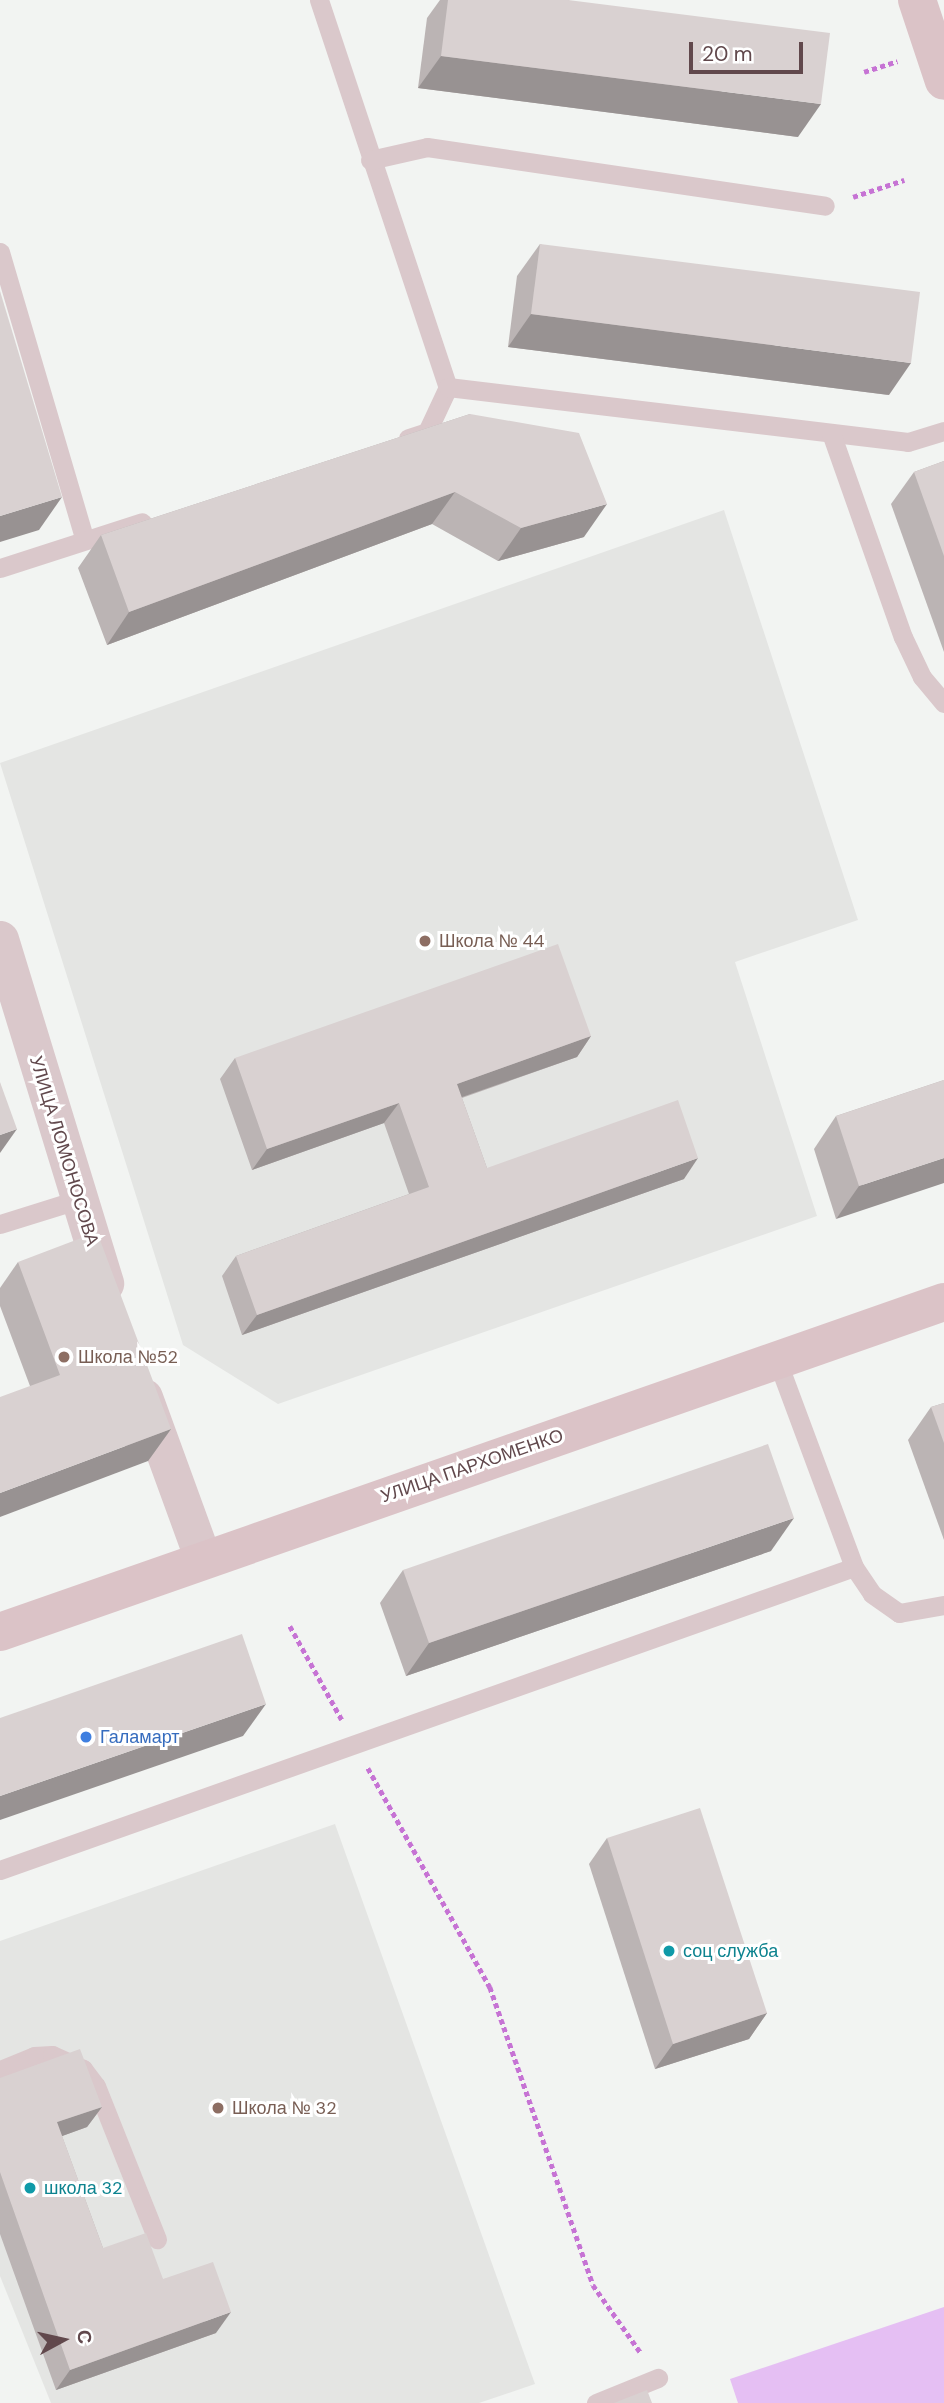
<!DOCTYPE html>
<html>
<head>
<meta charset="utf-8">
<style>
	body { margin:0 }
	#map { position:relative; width:944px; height:2403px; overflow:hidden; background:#f2f4f2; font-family:"DM Sans",sans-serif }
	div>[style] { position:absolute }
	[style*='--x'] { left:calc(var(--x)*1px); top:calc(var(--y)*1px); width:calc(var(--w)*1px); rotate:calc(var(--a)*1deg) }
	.education>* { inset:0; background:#e4e5e3 }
	.green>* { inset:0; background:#e5bff3 }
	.path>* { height:4.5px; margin-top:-2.25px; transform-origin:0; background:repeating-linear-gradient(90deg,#c673d4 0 5px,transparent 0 8.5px) }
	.service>* { height:19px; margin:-9.5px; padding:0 9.5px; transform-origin:9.5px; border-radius:9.5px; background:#dac8cb }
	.minor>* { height:37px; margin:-18.5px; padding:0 18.5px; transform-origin:18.5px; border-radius:18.5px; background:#dac8cb }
	.secondary>* { height:38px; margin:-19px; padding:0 19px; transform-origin:19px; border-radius:19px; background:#dbc3c7 }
	.wall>* { inset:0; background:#bbb4b4 }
	.shaded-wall>* { inset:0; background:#989292 }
	.building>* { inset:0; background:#d9d1d1 }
	.dots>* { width:19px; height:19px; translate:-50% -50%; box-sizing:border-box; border:4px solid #fff; border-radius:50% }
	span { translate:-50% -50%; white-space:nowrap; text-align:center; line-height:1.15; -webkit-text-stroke:6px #fff; paint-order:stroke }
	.education-label { font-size:18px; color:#785e54 }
	.left { translate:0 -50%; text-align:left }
	.street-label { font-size:18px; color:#61484c }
	.shop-label { font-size:18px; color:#366cbe }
	.culture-label { font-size:18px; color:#0d838f }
	.north { position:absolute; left:28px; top:2305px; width:70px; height:70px; -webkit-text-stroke:5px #fff; paint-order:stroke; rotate:82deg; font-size:19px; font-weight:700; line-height:28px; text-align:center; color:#61484c }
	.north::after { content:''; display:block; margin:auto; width:24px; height:32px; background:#61484c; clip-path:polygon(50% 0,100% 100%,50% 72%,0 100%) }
	.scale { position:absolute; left:689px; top:42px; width:114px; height:32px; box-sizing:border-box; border:4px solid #61484c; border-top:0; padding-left:9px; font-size:21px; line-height:24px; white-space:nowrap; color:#61484c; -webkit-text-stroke:5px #fff; paint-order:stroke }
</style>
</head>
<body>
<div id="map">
	<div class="education">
		<i style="clip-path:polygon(724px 510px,858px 920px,735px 962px,817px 1216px,278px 1404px,183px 1345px,0 763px)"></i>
		<i style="clip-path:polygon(335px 1824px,535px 2384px,479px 2403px,51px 2403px,0 2276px,0 1941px)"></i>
	</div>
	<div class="green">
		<i style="clip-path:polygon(944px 2307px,944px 2403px,738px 2403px,730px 2379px)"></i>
	</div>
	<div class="path">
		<i style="--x:864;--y:72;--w:35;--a:-18"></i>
		<i style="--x:853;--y:197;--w:54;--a:-18.4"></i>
		<i style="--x:290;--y:1626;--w:107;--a:61"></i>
		<i style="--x:368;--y:1768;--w:251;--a:60.9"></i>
		<i style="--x:490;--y:1987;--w:315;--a:70.9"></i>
		<i style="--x:593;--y:2285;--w:83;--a:54.8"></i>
	</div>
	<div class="service">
		<i style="--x:319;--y:0;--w:408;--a:71.6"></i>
		<i style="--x:448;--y:387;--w:50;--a:115"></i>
		<i style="--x:427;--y:432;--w:20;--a:162"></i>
		<i style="--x:370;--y:160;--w:58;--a:-12.8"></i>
		<i style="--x:427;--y:147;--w:402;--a:8.4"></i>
		<i style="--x:0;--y:252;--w:300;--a:73.6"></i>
		<i style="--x:448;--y:387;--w:463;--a:6.8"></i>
		<i style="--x:908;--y:442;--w:38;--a:-17"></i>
		<i style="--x:831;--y:433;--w:216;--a:70.6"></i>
		<i style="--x:903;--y:637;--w:44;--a:64.6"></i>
		<i style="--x:922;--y:677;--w:34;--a:50"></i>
		<i style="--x:0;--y:568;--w:149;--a:-17.9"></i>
		<i style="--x:0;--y:1224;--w:81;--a:-17.3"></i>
		<i style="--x:777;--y:1360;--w:221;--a:69.6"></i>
		<i style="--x:854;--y:1567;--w:32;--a:56"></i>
		<i style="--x:872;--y:1594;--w:33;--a:35"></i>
		<i style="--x:899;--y:1613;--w:46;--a:-10.1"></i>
		<i style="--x:0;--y:1870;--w:906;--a:-19.53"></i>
		<i style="--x:0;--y:2070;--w:37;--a:-22"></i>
		<i style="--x:34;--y:2056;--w:18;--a:-3"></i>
		<i style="--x:52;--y:2055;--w:34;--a:24"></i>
		<i style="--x:83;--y:2069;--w:21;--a:53"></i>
		<i style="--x:96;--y:2086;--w:165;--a:68.3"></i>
		<i style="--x:596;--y:2403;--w:67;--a:-22"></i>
	</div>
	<div class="minor">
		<i style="--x:0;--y:939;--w:360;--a:73"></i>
		<i style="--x:144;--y:1397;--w:172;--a:70"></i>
	</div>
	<div class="secondary">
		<i style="--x:917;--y:0;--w:85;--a:71.6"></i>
		<i style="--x:0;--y:1632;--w:1000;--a:-19.27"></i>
	</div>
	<div class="wall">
		<i style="clip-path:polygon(440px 0,568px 0,798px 137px,418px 88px,427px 18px)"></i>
		<i style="clip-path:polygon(540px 244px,889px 395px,508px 347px,517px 276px)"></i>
		<i style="clip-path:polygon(470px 414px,584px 537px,498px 561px,432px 524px,107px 645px,78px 568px,101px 535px)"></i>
		<i style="clip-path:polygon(944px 461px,944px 652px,891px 504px,914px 472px)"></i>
		<i style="clip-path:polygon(591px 1036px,577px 1057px,462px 1098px,487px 1168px,684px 1179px,242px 1335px,222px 1276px,236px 1256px,409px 1194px,384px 1123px,252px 1170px,220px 1079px,235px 1058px)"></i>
		<i style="clip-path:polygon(944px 1080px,836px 1219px,814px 1149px,836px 1116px)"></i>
		<i style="clip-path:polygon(18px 1262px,171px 1429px,148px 1461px,30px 1386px,0 1306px,0 1288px)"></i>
		<i style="clip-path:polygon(944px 1403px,944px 1540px,908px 1440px,931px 1407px)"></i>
		<i style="clip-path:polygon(771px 1551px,406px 1676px,380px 1603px,403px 1570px)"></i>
		<i style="clip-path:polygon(607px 1838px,767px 2013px,749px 2039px,655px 2069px,589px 1864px)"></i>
		<i style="clip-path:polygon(0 2078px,102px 2107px,87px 2127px,62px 2136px,103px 2248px,163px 2279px,216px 2333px,56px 2390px,0 2234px)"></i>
	</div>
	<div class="shaded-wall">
		<i style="clip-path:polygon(441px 56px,821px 104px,798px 137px,418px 88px)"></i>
		<i style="clip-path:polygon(531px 314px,911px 363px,889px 395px,508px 347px)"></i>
		<i style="clip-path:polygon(455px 492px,432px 524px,107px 645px,129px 612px)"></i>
		<i style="clip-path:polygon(62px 497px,39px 530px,0 542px,0 516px)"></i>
		<i style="clip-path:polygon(607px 504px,584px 537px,498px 561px,521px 528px)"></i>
		<i style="clip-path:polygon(591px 1036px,577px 1057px,442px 1104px,457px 1084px)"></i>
		<i style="clip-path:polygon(399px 1103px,384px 1123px,252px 1170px,267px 1149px)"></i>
		<i style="clip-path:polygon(17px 1129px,0 1153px,0 1135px)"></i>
		<i style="clip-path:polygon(698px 1158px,684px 1179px,242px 1335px,257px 1315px)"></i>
		<i style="clip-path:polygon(944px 1158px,944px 1183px,836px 1219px,859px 1186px)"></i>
		<i style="clip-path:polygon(171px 1429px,148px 1461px,0 1517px,0 1493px)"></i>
		<i style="clip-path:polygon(794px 1518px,771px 1551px,406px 1676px,429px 1643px)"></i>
		<i style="clip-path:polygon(266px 1704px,243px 1736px,0 1820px,0 1796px)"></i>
		<i style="clip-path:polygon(767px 2013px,749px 2039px,655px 2069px,673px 2044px)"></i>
		<i style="clip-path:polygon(102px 2107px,87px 2127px,43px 2143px,57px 2122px)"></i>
		<i style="clip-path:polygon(231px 2312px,216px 2333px,56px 2390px,70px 2370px)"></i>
	</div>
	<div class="building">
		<i style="clip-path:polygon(448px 0,568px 0,830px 33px,821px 104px,441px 56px)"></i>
		<i style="clip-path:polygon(540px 244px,920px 292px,911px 363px,531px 314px)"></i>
		<i style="clip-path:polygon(0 291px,62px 497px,0 516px)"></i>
		<i style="clip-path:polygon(470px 414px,579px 433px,607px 504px,521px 528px,455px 492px,129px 612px,101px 535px)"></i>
		<i style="clip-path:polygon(944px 461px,944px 556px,914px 472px)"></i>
		<i style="clip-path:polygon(558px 944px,591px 1036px,457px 1084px,487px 1168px,678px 1100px,698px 1158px,257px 1315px,236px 1256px,429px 1187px,399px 1103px,267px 1149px,235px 1058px)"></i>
		<i style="clip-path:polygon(944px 1080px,944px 1158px,859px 1186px,836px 1116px)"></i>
		<i style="clip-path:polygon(0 1082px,17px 1129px,0 1135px)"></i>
		<i style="clip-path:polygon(97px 1232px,171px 1429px,0 1493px,0 1397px,60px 1375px,18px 1262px)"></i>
		<i style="clip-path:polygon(944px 1403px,944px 1443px,931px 1407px)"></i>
		<i style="clip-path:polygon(768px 1444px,794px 1518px,429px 1643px,403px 1570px)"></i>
		<i style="clip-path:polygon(242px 1634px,266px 1704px,0 1796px,0 1718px)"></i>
		<i style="clip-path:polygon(700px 1808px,767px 2013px,673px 2044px,607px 1838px)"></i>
		<i style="clip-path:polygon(80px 2049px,102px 2107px,57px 2122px,103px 2248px,146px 2233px,163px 2279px,213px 2262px,231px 2312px,70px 2370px,0 2172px,0 2078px)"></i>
		<i style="clip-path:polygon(647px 2390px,652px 2403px,614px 2403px)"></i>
	</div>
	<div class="dots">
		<i style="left:425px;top:941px;background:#8d6e63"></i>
		<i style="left:64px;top:1357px;background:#8d6e63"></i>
		<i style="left:86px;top:1737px;background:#3f7fe0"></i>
		<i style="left:669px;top:1951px;background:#0f9aa8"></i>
		<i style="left:218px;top:2108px;background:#8d6e63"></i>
		<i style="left:30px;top:2188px;background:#0f9aa8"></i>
	</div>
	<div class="education-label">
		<span class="left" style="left:439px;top:941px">Школа № 44</span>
		<span class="left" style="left:78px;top:1357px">Школа №52</span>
		<span class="left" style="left:232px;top:2108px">Школа № 32</span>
	</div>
	<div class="street-label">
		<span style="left:64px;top:1151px;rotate:73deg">УЛИЦА ЛОМОНОСОВА</span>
		<span style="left:472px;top:1466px;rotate:-19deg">УЛИЦА ПАРХОМЕНКО</span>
	</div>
	<div class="shop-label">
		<span class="left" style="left:100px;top:1737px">Галамарт</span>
	</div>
	<div class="culture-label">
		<span class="left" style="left:683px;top:1951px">соц служба</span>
		<span class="left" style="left:44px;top:2188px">школа 32</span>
	</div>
	<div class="north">С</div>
	<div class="scale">20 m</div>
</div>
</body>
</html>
